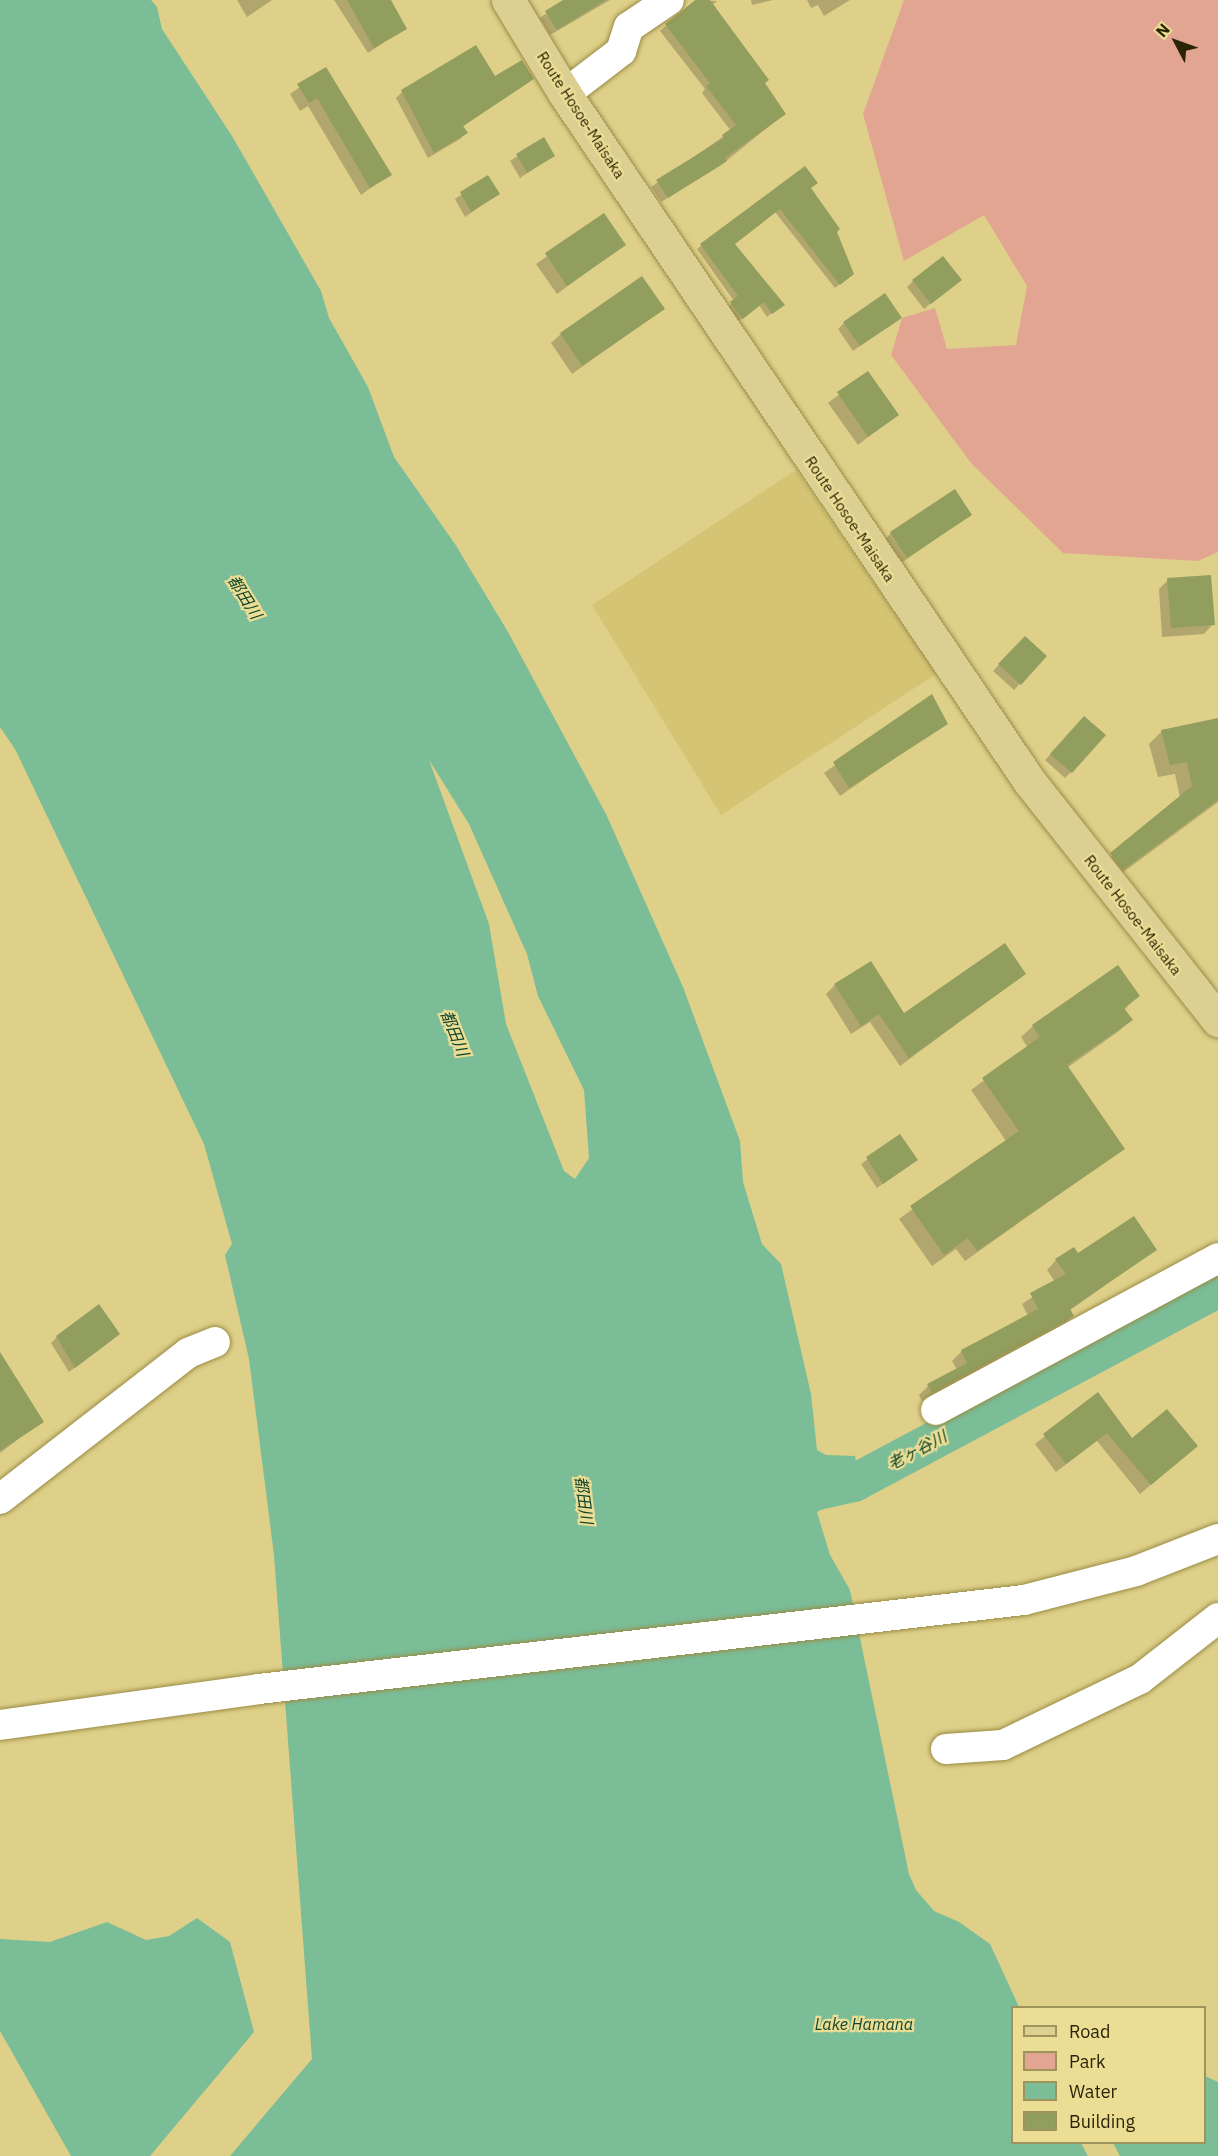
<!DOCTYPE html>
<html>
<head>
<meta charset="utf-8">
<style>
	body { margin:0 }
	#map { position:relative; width:1218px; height:2156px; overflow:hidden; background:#ded089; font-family:"IBM Plex Sans","Noto Sans JP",sans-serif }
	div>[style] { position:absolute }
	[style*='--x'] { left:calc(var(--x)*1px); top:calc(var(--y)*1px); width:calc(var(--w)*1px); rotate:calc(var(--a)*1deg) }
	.built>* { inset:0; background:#d4c474 }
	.green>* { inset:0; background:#e2a591 }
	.water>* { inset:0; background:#7abd97 }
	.shadow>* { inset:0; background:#0003 }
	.river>* { height:38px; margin:-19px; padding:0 19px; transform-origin:19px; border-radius:19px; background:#7abd97 }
	.building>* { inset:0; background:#919e5e }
	.roads { filter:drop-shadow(0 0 2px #9a8c46) drop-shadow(0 0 2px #9a8c46) }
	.minor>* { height:30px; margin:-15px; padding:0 15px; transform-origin:15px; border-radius:15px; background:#fff }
	.major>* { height:33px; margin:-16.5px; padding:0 16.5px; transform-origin:16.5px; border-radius:16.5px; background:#dbcf91 }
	span { translate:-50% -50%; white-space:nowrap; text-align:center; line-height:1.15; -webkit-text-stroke:4.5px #ecdd95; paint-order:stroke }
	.street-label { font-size:15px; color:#2b2507 }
	.water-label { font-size:16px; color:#0e452b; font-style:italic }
	.legend { position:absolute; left:1011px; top:2006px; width:195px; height:138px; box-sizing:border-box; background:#ecdd95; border:2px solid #9f935c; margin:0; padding:8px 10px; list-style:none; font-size:18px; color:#2b2507 }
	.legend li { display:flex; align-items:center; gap:12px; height:30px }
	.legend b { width:30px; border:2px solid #9f935c }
	.north { position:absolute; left:1146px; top:12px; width:60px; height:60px; -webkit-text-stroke:4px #ecdd95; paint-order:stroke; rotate:311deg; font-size:16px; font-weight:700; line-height:24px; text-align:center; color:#2b2507 }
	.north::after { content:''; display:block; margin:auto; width:21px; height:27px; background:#2b2507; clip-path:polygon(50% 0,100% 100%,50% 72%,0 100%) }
</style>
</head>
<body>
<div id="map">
	<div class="built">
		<i style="clip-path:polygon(796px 470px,936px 674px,721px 815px,592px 605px)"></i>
	</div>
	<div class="green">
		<i style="clip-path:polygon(904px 0,1218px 0,1218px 552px,1198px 561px,1063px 553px,971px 463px,891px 355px,902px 318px,935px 308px,947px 349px,1016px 345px,1027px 286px,984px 215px,904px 261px,863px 114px)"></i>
	</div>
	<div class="water">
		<i style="clip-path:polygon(evenodd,0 0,151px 0,157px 7px,162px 29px,232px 136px,321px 291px,329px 318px,368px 387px,394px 457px,455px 544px,508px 632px,606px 814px,683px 987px,740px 1141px,743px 1182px,762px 1244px,781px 1264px,811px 1394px,817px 1450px,826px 1455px,855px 1456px,860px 1486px,817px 1512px,830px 1555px,850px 1590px,909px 1874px,916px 1890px,934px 1911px,959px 1922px,990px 1944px,1019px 2007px,1012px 2008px,1012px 2142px,1081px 2143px,1088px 2156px,230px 2156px,312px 2059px,274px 1555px,249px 1359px,225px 1255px,232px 1244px,204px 1144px,15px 749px,0 727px,0 0,429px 760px,469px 824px,527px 954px,538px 996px,584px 1090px,589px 1158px,575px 1179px,564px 1171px,506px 1024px,489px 924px,429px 760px)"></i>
		<i style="clip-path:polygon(197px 1918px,230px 1942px,254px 2032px,150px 2156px,71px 2156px,0 2031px,0 1939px,50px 1942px,107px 1922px,146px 1940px,169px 1936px)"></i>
		<i style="clip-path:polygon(1205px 2076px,1218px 2082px,1218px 2156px,1120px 2156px,1113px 2143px,1204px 2142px)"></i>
	</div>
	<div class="shadow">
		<i style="clip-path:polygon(237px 0,272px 0,247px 17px)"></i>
		<i style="clip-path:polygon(334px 0,389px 0,405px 28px,368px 53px)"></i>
		<i style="clip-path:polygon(564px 0,610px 0,550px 35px,540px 18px)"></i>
		<i style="clip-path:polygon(695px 0,717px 1px,712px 5px,763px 83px,778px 119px,720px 166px,661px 202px,651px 187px,731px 131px,702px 93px,705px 89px,660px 31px)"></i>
		<i style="clip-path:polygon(751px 0,773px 0,752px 5px)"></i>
		<i style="clip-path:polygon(807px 0,850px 0,824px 16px,818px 5px,811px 8px)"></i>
		<i style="clip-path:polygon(326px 69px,390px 174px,361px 195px,308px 106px,300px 111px,290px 94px)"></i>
		<i style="clip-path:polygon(495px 78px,532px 79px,462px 127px,466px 133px,460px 139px,428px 158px,396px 98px,402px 92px)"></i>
		<i style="clip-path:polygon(544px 139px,554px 155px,520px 178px,510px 161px)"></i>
		<i style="clip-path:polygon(805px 168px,810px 189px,836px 232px,848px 278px,835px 288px,775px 212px,734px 244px,783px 304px,767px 317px,759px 305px,738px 322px,727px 308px,734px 301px,697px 249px)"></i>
		<i style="clip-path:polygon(488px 177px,498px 194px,465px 217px,455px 199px)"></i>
		<i style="clip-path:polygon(604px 215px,624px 245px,557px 294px,536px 264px)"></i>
		<i style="clip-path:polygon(960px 280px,924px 309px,907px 287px,913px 281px)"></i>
		<i style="clip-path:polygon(663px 309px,572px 374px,551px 343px,561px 334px)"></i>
		<i style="clip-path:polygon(900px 317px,853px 351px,838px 329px,844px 323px)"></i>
		<i style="clip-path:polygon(867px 373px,897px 414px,858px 445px,828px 403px)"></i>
		<i style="clip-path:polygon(970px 515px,897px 566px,882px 543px,891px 533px)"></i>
		<i style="clip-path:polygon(1168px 580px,1213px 624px,1204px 634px,1162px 637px,1159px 589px)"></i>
		<i style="clip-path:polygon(1019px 644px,1045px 657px,1014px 690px,993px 671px)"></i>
		<i style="clip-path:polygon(932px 696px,946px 723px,840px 796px,824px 773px)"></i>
		<i style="clip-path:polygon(1218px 720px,1218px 802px,1110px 882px,1099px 867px,1180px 798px,1175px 774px,1158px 777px,1149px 744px,1162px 731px)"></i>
		<i style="clip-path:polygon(1078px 724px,1071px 772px,1065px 778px,1045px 760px)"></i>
		<i style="clip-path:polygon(1024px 974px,900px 1066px,870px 1022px,851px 1034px,826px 994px,835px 985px,904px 1015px)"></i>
		<i style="clip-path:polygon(1138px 996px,1124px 1010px,1131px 1020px,1119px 1031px,1067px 1068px,1123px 1149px,965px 1261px,956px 1249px,932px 1266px,899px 1219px,1006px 1141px,971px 1090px,1028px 1048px,1021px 1037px,1033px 1026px)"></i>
		<i style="clip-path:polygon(900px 1136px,916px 1160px,877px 1188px,861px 1164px)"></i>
		<i style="clip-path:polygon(1155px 1250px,1069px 1311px,1072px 1316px,1063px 1325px,922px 1401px,919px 1395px,928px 1386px,957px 1370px,952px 1361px,962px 1351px,1028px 1316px,1022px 1304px,1055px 1282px,1047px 1270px,1056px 1260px)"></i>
		<i style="clip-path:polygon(57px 1337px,112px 1340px,69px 1372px,51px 1343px)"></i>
		<i style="clip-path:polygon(0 1354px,42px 1421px,0 1453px)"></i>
		<i style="clip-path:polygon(1097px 1395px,1132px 1440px,1186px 1455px,1140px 1494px,1097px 1441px,1056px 1472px,1035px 1444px)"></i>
	</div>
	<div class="river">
		<i style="--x:809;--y:1493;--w:46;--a:-12.5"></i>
		<i style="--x:854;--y:1483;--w:412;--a:-28.1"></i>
	</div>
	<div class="building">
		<i style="clip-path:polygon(347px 0,391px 0,407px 29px,374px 48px)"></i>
		<i style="clip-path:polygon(563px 0,606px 0,557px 30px,545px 11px)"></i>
		<i style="clip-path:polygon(696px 0,710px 0,769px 80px,765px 83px,786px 114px,725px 158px,727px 161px,668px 198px,656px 180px,724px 138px,722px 135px,736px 125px,706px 86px,710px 83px,665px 24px)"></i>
		<i style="clip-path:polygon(476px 45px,495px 76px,522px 60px,534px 79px,463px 126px,468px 133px,434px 153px,401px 90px)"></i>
		<i style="clip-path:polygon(326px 67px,392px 175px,370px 188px,317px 98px,309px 103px,297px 84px)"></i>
		<i style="clip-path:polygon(544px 137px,555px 156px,527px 173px,516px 154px)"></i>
		<i style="clip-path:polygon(805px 166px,818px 183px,811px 188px,840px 229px,837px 232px,854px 274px,840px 285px,780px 209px,735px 244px,785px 305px,772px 314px,764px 302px,743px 319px,730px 302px,738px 296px,700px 244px)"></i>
		<i style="clip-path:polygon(488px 175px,500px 194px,471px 212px,460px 192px)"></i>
		<i style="clip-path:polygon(604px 213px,626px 245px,567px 286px,545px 253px)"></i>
		<i style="clip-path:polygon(943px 256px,962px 280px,931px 304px,912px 280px)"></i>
		<i style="clip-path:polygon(642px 276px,665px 309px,582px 366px,560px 333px)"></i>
		<i style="clip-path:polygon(885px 293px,902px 318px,860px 346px,843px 322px)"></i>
		<i style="clip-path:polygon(868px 371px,899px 415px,868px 437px,837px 392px)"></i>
		<i style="clip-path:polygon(955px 489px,972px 515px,907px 558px,890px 532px)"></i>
		<i style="clip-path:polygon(1211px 575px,1215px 625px,1171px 628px,1167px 578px)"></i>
		<i style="clip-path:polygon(1025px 636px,1047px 656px,1021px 685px,998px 664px)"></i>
		<i style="clip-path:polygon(932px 694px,948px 724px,849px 788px,833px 762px)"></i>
		<i style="clip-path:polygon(1084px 716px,1106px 735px,1072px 773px,1050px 754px)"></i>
		<i style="clip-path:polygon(1218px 718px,1218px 800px,1123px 870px,1110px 853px,1192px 786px,1187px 762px,1170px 765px,1161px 730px)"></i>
		<i style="clip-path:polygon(1005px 943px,1026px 974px,909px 1058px,879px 1014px,861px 1026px,834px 984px,871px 961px,904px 1013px)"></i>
		<i style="clip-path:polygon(1118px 965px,1140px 996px,1124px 1008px,1133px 1020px,1067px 1065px,1125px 1149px,977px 1251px,968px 1238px,944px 1255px,910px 1206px,1019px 1131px,982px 1078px,1040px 1037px,1032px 1025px)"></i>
		<i style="clip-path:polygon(900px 1134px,918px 1160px,883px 1184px,866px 1157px)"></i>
		<i style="clip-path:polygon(1134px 1216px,1157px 1250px,1070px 1309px,1074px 1316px,932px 1393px,927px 1384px,967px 1363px,961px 1350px,1038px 1309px,1030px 1293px,1066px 1274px,1055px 1259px,1074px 1247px,1078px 1253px)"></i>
		<i style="clip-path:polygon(99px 1304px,120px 1334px,75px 1368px,56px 1336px)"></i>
		<i style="clip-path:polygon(0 1352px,44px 1422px,0 1451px)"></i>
		<i style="clip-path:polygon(1098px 1392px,1132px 1438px,1167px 1409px,1198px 1446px,1151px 1485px,1107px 1433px,1066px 1464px,1043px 1434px)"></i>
	</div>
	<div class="roads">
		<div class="minor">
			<i style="--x:565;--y:94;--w:71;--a:-37.5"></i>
			<i style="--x:621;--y:51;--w:25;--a:-72"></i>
			<i style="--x:629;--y:27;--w:48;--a:-34"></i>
			<i style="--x:936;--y:1410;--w:320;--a:-28.3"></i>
			<i style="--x:0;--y:1499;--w:238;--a:-37.8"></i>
			<i style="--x:188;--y:1353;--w:29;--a:-22"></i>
			<i style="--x:0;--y:1725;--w:261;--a:-7.9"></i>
			<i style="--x:259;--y:1689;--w:770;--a:-6.64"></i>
			<i style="--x:1024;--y:1600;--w:116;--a:-14.5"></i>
			<i style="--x:1136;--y:1571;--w:88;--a:-21.3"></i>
			<i style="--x:946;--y:1749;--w:57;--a:-4"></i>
			<i style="--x:1003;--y:1745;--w:152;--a:-25.7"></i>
			<i style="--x:1140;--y:1679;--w:99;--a:-38"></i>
		</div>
		<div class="major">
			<i style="--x:508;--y:0;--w:110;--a:58.8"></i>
			<i style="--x:565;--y:94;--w:829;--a:55.96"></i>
			<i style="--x:1029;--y:781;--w:305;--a:51.7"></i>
		</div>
	</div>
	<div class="street-label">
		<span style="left:581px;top:115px;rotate:57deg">Route Hosoe-Maisaka</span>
		<span style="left:850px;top:519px;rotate:56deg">Route Hosoe-Maisaka</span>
		<span style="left:1133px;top:915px;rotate:52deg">Route Hosoe-Maisaka</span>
	</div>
	<div class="water-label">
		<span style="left:245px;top:597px;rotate:58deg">都田川</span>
		<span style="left:455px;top:1033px;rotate:68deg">都田川</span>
		<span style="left:917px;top:1450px;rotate:-28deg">老ヶ谷川</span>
		<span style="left:584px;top:1500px;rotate:82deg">都田川</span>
		<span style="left:864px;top:2024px">Lake Hamana</span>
	</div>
	<ul class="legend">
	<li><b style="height:8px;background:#dbcf91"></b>Road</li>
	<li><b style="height:16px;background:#e2a591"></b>Park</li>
	<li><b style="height:16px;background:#7abd97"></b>Water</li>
	<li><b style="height:16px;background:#919e5e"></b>Building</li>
	</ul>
	<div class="north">N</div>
</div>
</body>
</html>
